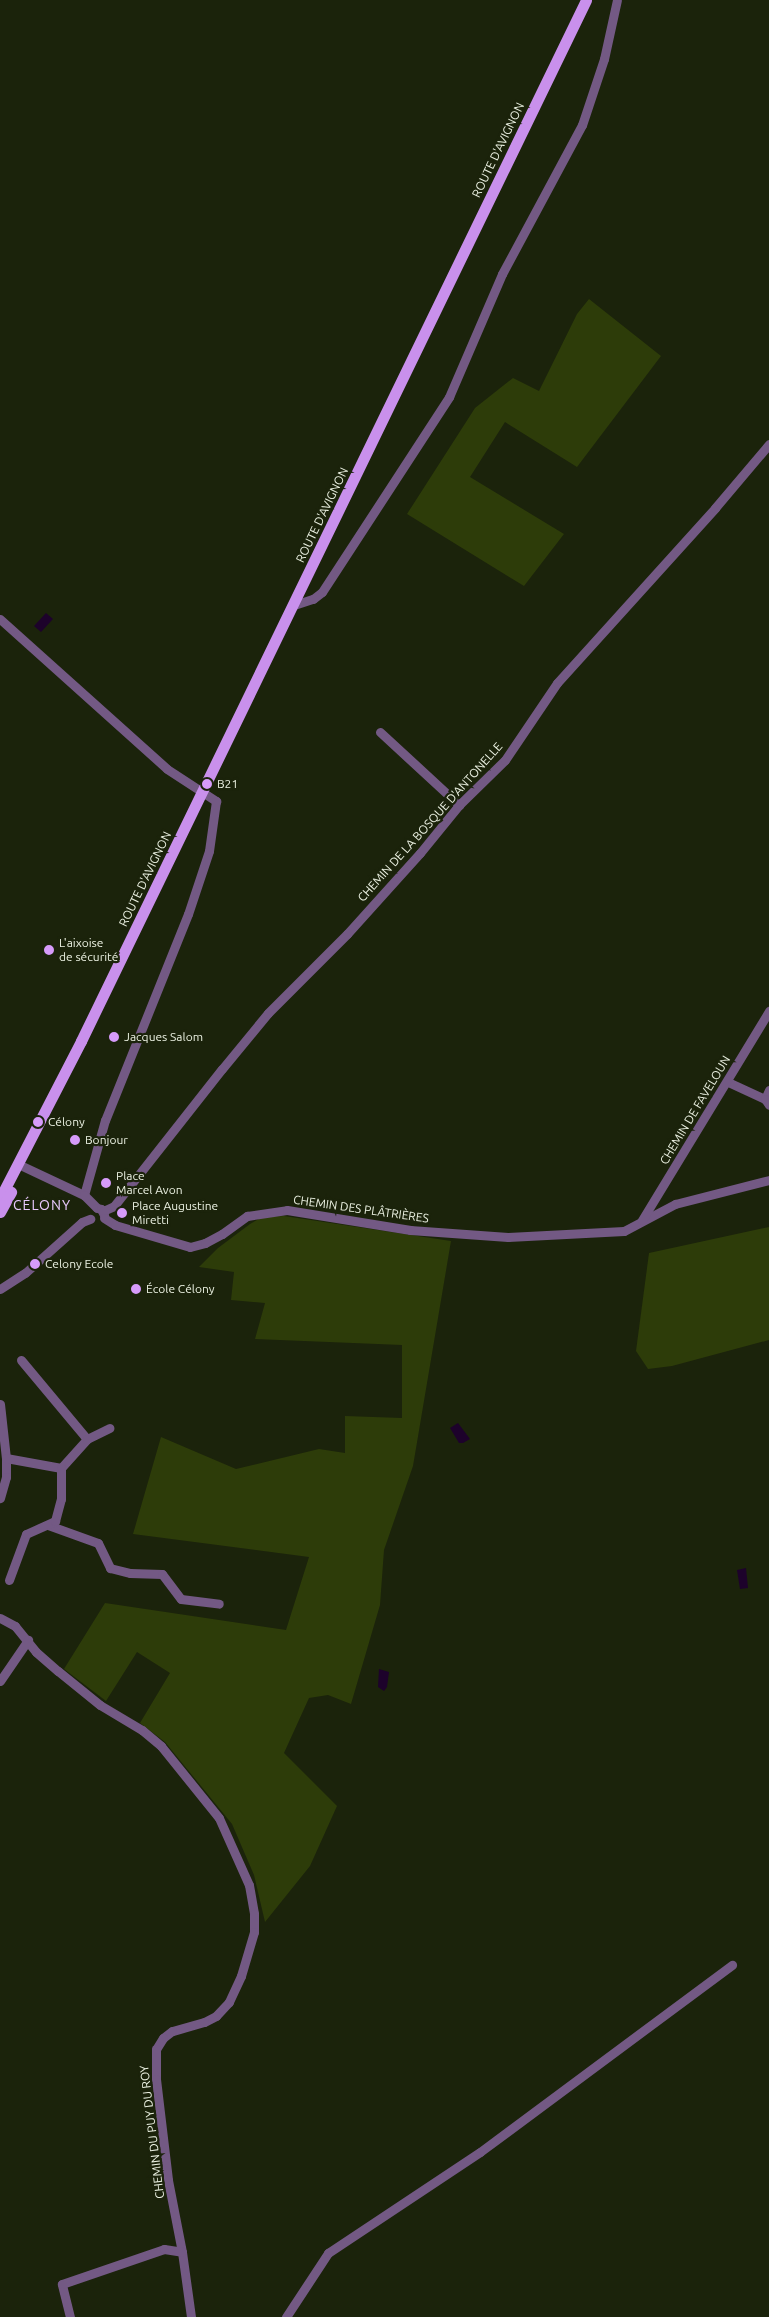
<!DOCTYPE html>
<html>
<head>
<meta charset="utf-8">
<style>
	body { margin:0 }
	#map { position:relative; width:769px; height:2317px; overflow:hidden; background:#1b230b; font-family:Ubuntu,sans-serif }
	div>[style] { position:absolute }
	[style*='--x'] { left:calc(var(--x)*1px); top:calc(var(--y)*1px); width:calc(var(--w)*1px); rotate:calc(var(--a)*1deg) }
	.green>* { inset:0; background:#2d3c09 }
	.water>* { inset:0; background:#1d022b }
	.minor>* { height:9px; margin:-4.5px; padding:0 4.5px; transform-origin:4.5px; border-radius:4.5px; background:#735984 }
	.major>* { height:11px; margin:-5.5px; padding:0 5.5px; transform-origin:5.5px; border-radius:5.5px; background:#c990ec }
	.dots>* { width:14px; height:14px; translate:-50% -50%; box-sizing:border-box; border:2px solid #1b230b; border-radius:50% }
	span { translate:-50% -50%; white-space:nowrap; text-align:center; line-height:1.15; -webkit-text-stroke:4.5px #1b230b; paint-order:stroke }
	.street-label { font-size:12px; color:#ebf1e2 }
	.poi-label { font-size:12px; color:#ebf1e2 }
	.left { translate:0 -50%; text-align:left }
	.neighbourhood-label { font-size:14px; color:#e9c9ff; letter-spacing:1px }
</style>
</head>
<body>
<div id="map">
	<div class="green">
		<i style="clip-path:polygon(589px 299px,661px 356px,577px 467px,505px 422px,470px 477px,564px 534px,524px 586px,407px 514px,475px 408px,513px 378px,539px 391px,577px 314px)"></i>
		<i style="clip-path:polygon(284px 1216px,451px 1241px,413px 1466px,384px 1550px,380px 1605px,351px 1704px,328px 1695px,309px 1698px,284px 1753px,337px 1806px,310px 1866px,265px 1922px,254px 1875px,232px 1824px,165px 1742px,140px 1723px,170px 1673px,137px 1652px,106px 1701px,64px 1669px,105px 1603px,286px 1630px,309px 1557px,133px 1534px,161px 1437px,236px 1469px,319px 1449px,345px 1453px,345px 1416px,402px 1418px,402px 1345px,255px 1339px,265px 1303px,231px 1300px,234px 1272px,199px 1267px,218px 1248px,250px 1224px,262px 1217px)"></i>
		<i style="clip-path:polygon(769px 1227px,769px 1340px,672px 1366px,648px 1369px,636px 1351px,649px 1253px)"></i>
	</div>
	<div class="water">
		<i style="clip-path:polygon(46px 613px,53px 619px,41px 632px,34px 626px)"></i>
		<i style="clip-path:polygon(458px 1423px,470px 1439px,463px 1443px,459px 1443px,450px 1428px)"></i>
		<i style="clip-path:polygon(746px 1568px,748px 1588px,740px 1589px,737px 1570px)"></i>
		<i style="clip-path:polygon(379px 1669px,389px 1672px,387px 1687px,384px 1691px,378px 1687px)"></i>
	</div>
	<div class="minor">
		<i style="--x:294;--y:605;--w:20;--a:-18"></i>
		<i style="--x:313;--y:599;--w:11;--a:-38"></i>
		<i style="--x:322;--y:592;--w:233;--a:-56.9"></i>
		<i style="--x:449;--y:397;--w:134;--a:-66.7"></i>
		<i style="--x:502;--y:274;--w:169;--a:-61.8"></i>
		<i style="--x:582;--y:125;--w:70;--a:-71.6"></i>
		<i style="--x:604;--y:59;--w:60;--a:-77.6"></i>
		<i style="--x:0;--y:619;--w:224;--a:41.9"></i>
		<i style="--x:167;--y:769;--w:59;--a:33.1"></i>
		<i style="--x:216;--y:801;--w:50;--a:98"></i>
		<i style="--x:209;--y:851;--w:66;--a:108.4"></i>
		<i style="--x:188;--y:914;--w:222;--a:111.9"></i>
		<i style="--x:105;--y:1120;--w:78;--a:105.6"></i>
		<i style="--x:380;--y:732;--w:108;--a:42.7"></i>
		<i style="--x:728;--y:1082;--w:41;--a:24.7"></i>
		<i style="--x:769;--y:1090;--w:10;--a:114"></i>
		<i style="--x:765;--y:1099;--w:7;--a:56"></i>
		<i style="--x:18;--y:1164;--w:73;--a:25.2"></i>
		<i style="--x:84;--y:1195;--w:18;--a:45"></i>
		<i style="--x:97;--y:1208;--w:4;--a:14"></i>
		<i style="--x:101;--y:1209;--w:7;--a:63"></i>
		<i style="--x:103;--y:1211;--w:12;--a:-24"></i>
		<i style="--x:114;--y:1206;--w:174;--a:-51.8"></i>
		<i style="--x:222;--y:1069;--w:72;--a:-50.6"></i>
		<i style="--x:268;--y:1013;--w:112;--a:-45"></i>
		<i style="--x:347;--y:934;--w:109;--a:-48"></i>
		<i style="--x:420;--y:853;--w:62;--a:-50.9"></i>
		<i style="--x:459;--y:805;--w:64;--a:-44.4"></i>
		<i style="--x:505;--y:760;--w:93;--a:-56"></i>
		<i style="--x:557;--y:683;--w:236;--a:-47.9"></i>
		<i style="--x:715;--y:508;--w:84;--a:-49.8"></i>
		<i style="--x:104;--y:1218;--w:13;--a:32"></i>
		<i style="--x:115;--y:1225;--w:78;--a:16.3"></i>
		<i style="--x:190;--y:1247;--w:16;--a:-15"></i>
		<i style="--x:205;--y:1243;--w:19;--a:-28"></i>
		<i style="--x:222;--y:1234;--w:31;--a:-36"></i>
		<i style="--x:247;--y:1216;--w:40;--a:-8.5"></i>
		<i style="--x:287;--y:1210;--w:125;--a:9.2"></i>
		<i style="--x:410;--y:1230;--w:98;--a:4.1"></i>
		<i style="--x:508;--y:1237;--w:116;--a:-3"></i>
		<i style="--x:624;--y:1231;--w:58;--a:-27.9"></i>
		<i style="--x:675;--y:1204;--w:97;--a:-14.3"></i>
		<i style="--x:642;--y:1220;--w:245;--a:-58.7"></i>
		<i style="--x:0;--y:1289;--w:30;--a:-33"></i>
		<i style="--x:25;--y:1273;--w:76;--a:-41.8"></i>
		<i style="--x:82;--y:1222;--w:9;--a:-21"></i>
		<i style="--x:21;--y:1360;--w:103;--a:50.1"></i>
		<i style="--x:0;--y:1404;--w:54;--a:83.7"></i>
		<i style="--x:6;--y:1458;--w:19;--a:90"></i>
		<i style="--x:6;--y:1477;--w:22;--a:106"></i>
		<i style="--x:6;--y:1458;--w:56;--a:10.3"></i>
		<i style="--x:61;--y:1468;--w:39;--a:-48"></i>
		<i style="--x:87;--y:1439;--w:25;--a:-26"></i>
		<i style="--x:48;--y:1525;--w:53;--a:19.8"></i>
		<i style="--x:98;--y:1543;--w:28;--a:64"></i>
		<i style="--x:110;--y:1568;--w:21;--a:14"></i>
		<i style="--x:130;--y:1573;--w:32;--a:2"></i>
		<i style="--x:162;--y:1574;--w:31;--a:53"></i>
		<i style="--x:181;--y:1599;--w:38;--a:7"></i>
		<i style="--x:9;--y:1580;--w:49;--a:-69.7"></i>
		<i style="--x:26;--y:1534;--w:32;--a:-24"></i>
		<i style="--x:55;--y:1521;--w:23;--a:-75"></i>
		<i style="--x:61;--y:1499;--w:31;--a:-90"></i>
		<i style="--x:0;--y:1618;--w:17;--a:28"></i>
		<i style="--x:15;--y:1626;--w:33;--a:51"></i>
		<i style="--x:36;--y:1652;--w:29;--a:41"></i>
		<i style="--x:58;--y:1671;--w:54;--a:39"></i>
		<i style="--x:100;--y:1705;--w:49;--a:30.8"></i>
		<i style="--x:142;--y:1730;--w:25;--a:40"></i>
		<i style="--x:161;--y:1746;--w:92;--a:51.1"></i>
		<i style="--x:219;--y:1818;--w:73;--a:65.9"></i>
		<i style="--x:249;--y:1885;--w:29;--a:80"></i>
		<i style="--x:254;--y:1914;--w:18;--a:90"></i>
		<i style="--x:254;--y:1932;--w:46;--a:106.5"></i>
		<i style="--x:241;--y:1976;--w:29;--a:115"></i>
		<i style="--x:229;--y:2002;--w:19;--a:133"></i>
		<i style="--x:216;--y:2016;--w:13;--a:153"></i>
		<i style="--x:204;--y:2022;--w:33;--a:164"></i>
		<i style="--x:172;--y:2031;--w:11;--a:142"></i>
		<i style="--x:163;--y:2038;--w:13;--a:122"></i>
		<i style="--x:156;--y:2049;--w:30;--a:90"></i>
		<i style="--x:156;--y:2079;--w:102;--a:83.2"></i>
		<i style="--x:168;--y:2180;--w:73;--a:79"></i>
		<i style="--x:182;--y:2252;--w:66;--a:82.1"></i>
		<i style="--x:0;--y:1681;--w:50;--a:-55.7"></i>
		<i style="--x:70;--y:2317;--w:34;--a:-104"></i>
		<i style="--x:62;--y:2284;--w:108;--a:-18.9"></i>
		<i style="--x:164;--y:2249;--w:18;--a:9"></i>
		<i style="--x:286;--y:2317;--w:77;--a:-56.7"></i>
		<i style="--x:328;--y:2253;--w:182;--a:-33.6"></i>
		<i style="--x:480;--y:2152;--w:314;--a:-36.6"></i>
	</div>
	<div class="major">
		<i style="--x:0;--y:1198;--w:177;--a:-62.7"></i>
		<i style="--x:81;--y:1041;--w:1157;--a:-64.12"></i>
		<i style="--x:0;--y:1212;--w:23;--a:-61"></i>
	</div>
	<div class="dots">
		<i style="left:207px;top:784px;background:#d69bfa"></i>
		<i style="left:49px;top:950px;background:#d69bfa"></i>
		<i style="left:114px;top:1037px;background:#d69bfa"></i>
		<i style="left:38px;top:1122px;background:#d69bfa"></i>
		<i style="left:75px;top:1140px;background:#d69bfa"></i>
		<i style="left:106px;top:1183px;background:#d69bfa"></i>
		<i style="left:122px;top:1213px;background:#d69bfa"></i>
		<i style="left:35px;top:1264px;background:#d69bfa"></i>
		<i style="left:136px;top:1289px;background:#d69bfa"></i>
	</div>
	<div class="street-label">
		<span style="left:498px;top:150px;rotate:-64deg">ROUTE D'AVIGNON</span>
		<span style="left:322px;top:515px;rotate:-64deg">ROUTE D'AVIGNON</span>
		<span style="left:430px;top:822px;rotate:-48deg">CHEMIN DE LA BOSQUE D'ANTONELLE</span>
		<span style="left:145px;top:879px;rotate:-64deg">ROUTE D'AVIGNON</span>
		<span style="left:695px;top:1110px;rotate:-59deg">CHEMIN DE FAVELOUN</span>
		<span style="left:361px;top:1209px;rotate:8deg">CHEMIN DES PLÂTRIÈRES</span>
		<span style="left:152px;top:2132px;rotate:-97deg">CHEMIN DU PUY DU ROY</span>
	</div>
	<div class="poi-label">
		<span class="left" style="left:217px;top:784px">B21</span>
		<span class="left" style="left:59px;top:950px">L'aixoise<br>de sécurité</span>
		<span class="left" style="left:124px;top:1037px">Jacques Salom</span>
		<span class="left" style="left:48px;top:1122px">Célony</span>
		<span class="left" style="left:85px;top:1140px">Bonjour</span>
		<span class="left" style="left:116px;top:1183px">Place<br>Marcel Avon</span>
		<span class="left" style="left:132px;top:1213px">Place Augustine<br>Miretti</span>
		<span class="left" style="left:45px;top:1264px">Celony Ecole</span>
		<span class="left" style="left:146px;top:1289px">École Célony</span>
	</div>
	<div class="neighbourhood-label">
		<span style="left:42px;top:1205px">CÉLONY</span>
	</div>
</div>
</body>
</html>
